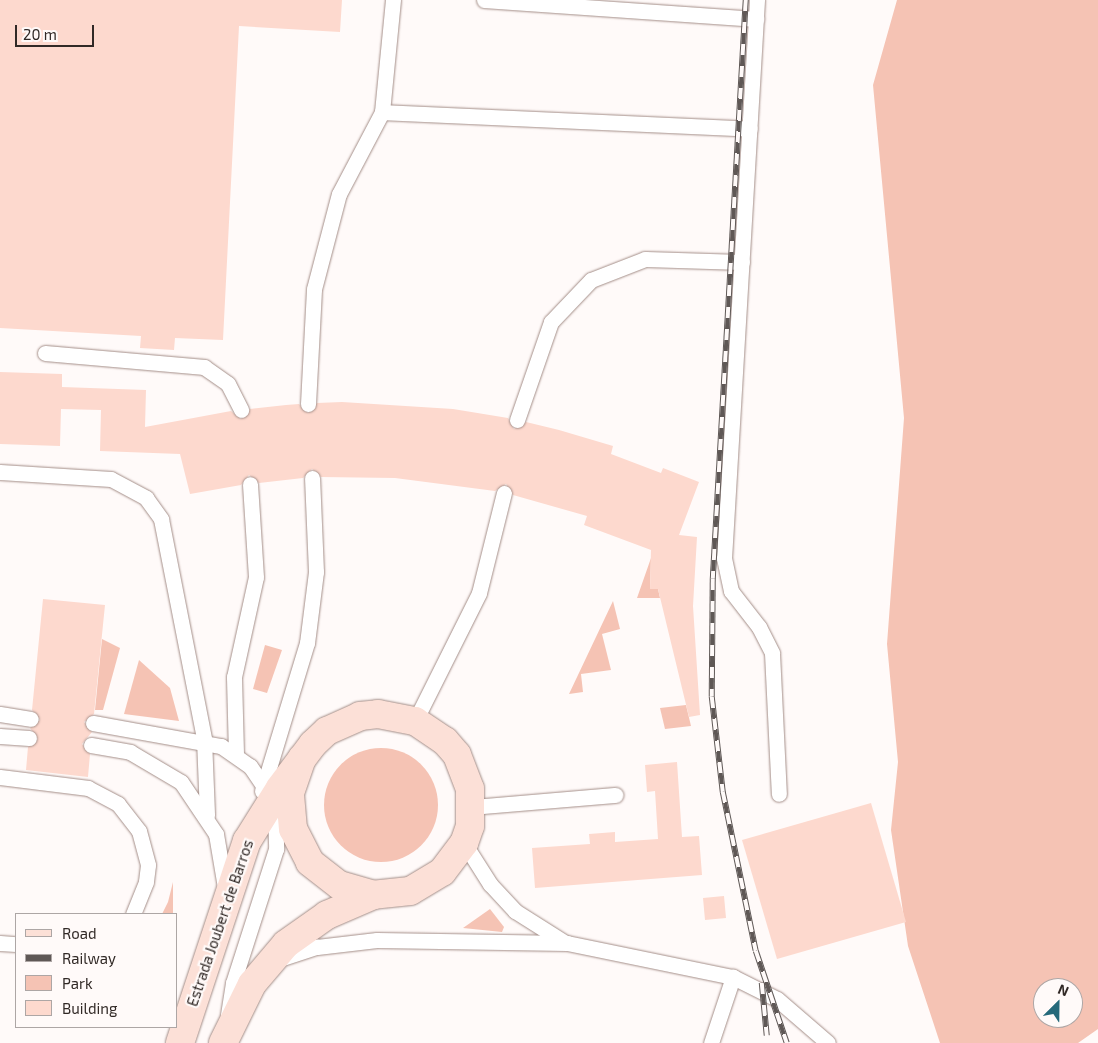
<!DOCTYPE html>
<html>
<head>
<meta charset="utf-8">
<style>
	body { margin:0 }
	#map { position:relative; width:1098px; height:1043px; overflow:hidden; background:#fffaf9; font-family:"Exo 2",sans-serif }
	div>[style] { position:absolute }
	[style*='--x'] { left:calc(var(--x)*1px); top:calc(var(--y)*1px); width:calc(var(--w)*1px); rotate:calc(var(--a)*1deg) }
	.green>* { inset:0; background:#f5c3b4 }
	.round { border-radius:50% }
	.building>* { inset:0; background:#fdd9ce }
	.roads { filter:drop-shadow(0 0 1px #a48e88) drop-shadow(0 0 1px #a48e88) }
	.lane>* { height:15px; margin:-7.5px; padding:0 7.5px; transform-origin:7.5px; border-radius:7.5px; background:#fff }
	.secondary>* { height:28px; margin:-14px; padding:0 14px; transform-origin:14px; border-radius:14px; background:#fce0d7 }
	.rail>* { height:5.5px; margin-top:-2.75px; transform-origin:0; background:repeating-linear-gradient(90deg,#fffaf9 0 11px,#5f5856 0 22px); box-sizing:border-box; border-block:1px solid #5f5856 }
	span { translate:-50% -50%; white-space:nowrap; text-align:center; line-height:1.15; -webkit-text-stroke:4.5px #fffaf9; paint-order:stroke }
	.street-label { font-size:15px; color:#312926 }
	.legend { position:absolute; left:15px; top:913px; width:162px; height:115px; box-sizing:border-box; background:#fffaf9; border:1px solid #ada6a5; margin:0; padding:6px 9px; list-style:none; font-size:15px; color:#312926 }
	.legend li { display:flex; align-items:center; gap:10px; height:25px }
	.legend b { width:25px; border:1px solid #ada6a5 }
	.north { position:absolute; left:1033px; top:978px; width:50px; height:50px; box-sizing:border-box; background:#fffaf9; border:1px solid #ada6a5; border-radius:50%; rotate:23deg; font-size:14px; font-weight:700; line-height:20px; text-align:center; color:#312926 }
	.north::after { content:''; display:block; margin:auto; width:18px; height:22px; background:#25697a; clip-path:polygon(50% 0,100% 100%,50% 72%,0 100%) }
	.scale { position:absolute; left:15px; top:25px; width:79px; height:22px; box-sizing:border-box; border:2px solid #312926; border-top:0; padding-left:6px; font-size:15px; line-height:18px; white-space:nowrap; color:#312926; -webkit-text-stroke:4px #fffaf9; paint-order:stroke }
</style>
</head>
<body>
<div id="map">
	<div class="green">
		<i style="clip-path:polygon(evenodd,897px 0,1098px 0,1098px 1029px,1078px 1043px,940px 1043px,908px 946px,891px 830px,898px 762px,887px 644px,904px 418px,873px 85px,897px 0,1043px 988px,1073px 988px,1073px 1018px,1043px 1018px,1043px 988px)"></i>
		<i style="clip-path:polygon(651px 558px,650px 588px,658px 589px,660px 598px,637px 598px)"></i>
		<i style="clip-path:polygon(613px 601px,620px 629px,602px 634px,611px 670px,581px 674px,583px 692px,569px 694px)"></i>
		<i style="clip-path:polygon(102px 639px,120px 648px,103px 710px,95px 710px)"></i>
		<i style="clip-path:polygon(265px 645px,282px 650px,267px 693px,253px 689px)"></i>
		<i style="clip-path:polygon(139px 660px,170px 688px,179px 721px,124px 714px)"></i>
		<i style="clip-path:polygon(686px 705px,691px 726px,665px 729px,660px 708px)"></i>
		<i class="round" style="left:324px;top:748px;width:114px;height:114px"></i>
		<i style="clip-path:polygon(173px 882px,173px 914px,162px 914px,168px 902px)"></i>
		<i style="clip-path:polygon(490px 909px,504px 927px,502px 932px,463px 928px)"></i>
	</div>
	<div class="building">
		<i style="clip-path:polygon(0 0,342px 0,340px 32px,239px 26px,223px 340px,175px 338px,174px 350px,140px 348px,141px 336px,0 328px)"></i>
		<i style="clip-path:polygon(0 372px,62px 374px,62px 387px,146px 390px,145px 427px,231px 411px,241px 419px,250px 409px,286px 405px,299px 404px,308px 413px,317px 403px,342px 402px,453px 409px,508px 418px,514px 429px,526px 422px,559px 430px,613px 446px,611px 454px,661px 473px,663px 468px,699px 482px,679px 535px,697px 537px,693px 606px,700px 715px,689px 717px,658px 589px,650px 589px,651px 550px,584px 525px,587px 516px,513px 495px,506px 484px,495px 491px,395px 478px,321px 477px,312px 469px,303px 478px,259px 483px,249px 475px,241px 485px,190px 494px,180px 454px,100px 451px,101px 410px,61px 409px,60px 446px,0 444px)"></i>
		<i style="clip-path:polygon(43px 599px,105px 605px,94px 714px,84px 722px,92px 732px,82px 744px,90px 754px,88px 777px,26px 770px,28px 747px,38px 739px,30px 728px,40px 720px,32px 710px)"></i>
		<i style="clip-path:polygon(677px 762px,682px 837px,699px 836px,702px 875px,535px 888px,532px 848px,590px 844px,589px 834px,615px 832px,615px 842px,658px 839px,655px 791px,647px 792px,645px 765px)"></i>
		<i style="clip-path:polygon(871px 803px,906px 922px,777px 959px,742px 840px)"></i>
		<i style="clip-path:polygon(724px 896px,726px 918px,705px 920px,703px 898px)"></i>
	</div>
	<div class="roads">
		<div class="lane">
			<i style="--x:484;--y:0;--w:273;--a:4"></i>
			<i style="--x:757;--y:0;--w:559;--a:93.38"></i>
			<i style="--x:724;--y:558;--w:34;--a:78"></i>
			<i style="--x:731;--y:591;--w:46;--a:52.1"></i>
			<i style="--x:759;--y:627;--w:29;--a:63"></i>
			<i style="--x:772;--y:653;--w:141;--a:87.2"></i>
			<i style="--x:382;--y:112;--w:368;--a:2.6"></i>
			<i style="--x:45;--y:353;--w:160;--a:5"></i>
			<i style="--x:204;--y:367;--w:29;--a:35"></i>
			<i style="--x:228;--y:384;--w:29;--a:63"></i>
			<i style="--x:308;--y:404;--w:115;--a:-87"></i>
			<i style="--x:314;--y:289;--w:98;--a:-75.3"></i>
			<i style="--x:339;--y:194;--w:93;--a:-62.3"></i>
			<i style="--x:382;--y:112;--w:113;--a:-84.4"></i>
			<i style="--x:517;--y:420;--w:104;--a:-70.9"></i>
			<i style="--x:551;--y:322;--w:58;--a:-46.4"></i>
			<i style="--x:591;--y:280;--w:58;--a:-21.3"></i>
			<i style="--x:645;--y:259;--w:97;--a:1.8"></i>
			<i style="--x:0;--y:472;--w:111;--a:3.6"></i>
			<i style="--x:111;--y:479;--w:40;--a:28"></i>
			<i style="--x:146;--y:498;--w:26;--a:54"></i>
			<i style="--x:161;--y:519;--w:224;--a:78.9"></i>
			<i style="--x:204;--y:739;--w:76;--a:87.7"></i>
			<i style="--x:0;--y:714;--w:31;--a:9"></i>
			<i style="--x:415;--y:721;--w:143;--a:-63.4"></i>
			<i style="--x:479;--y:593;--w:103;--a:-76"></i>
			<i style="--x:93;--y:723;--w:130;--a:10.2"></i>
			<i style="--x:221;--y:746;--w:35;--a:35"></i>
			<i style="--x:250;--y:766;--w:36;--a:56"></i>
			<i style="--x:270;--y:796;--w:19;--a:74"></i>
			<i style="--x:275;--y:814;--w:35;--a:88"></i>
			<i style="--x:276;--y:849;--w:141;--a:107.8"></i>
			<i style="--x:233;--y:983;--w:33;--a:99"></i>
			<i style="--x:0;--y:736;--w:29;--a:4"></i>
			<i style="--x:91;--y:745;--w:40;--a:10"></i>
			<i style="--x:130;--y:752;--w:59;--a:30.5"></i>
			<i style="--x:181;--y:782;--w:63;--a:56.1"></i>
			<i style="--x:216;--y:834;--w:54;--a:80.4"></i>
			<i style="--x:236;--y:754;--w:77;--a:-91.5"></i>
			<i style="--x:234;--y:677;--w:102;--a:-77.6"></i>
			<i style="--x:256;--y:577;--w:93;--a:-93.7"></i>
			<i style="--x:0;--y:777;--w:89;--a:7.1"></i>
			<i style="--x:88;--y:788;--w:34;--a:28"></i>
			<i style="--x:118;--y:804;--w:34;--a:52"></i>
			<i style="--x:139;--y:831;--w:35;--a:75"></i>
			<i style="--x:148;--y:865;--w:17;--a:97"></i>
			<i style="--x:146;--y:882;--w:35;--a:112"></i>
			<i style="--x:262;--y:791;--w:155;--a:-73.1"></i>
			<i style="--x:307;--y:643;--w:72;--a:-82.8"></i>
			<i style="--x:316;--y:572;--w:94;--a:-92.4"></i>
			<i style="--x:472;--y:807;--w:144;--a:-4.8"></i>
			<i style="--x:464;--y:843;--w:49;--a:57.6"></i>
			<i style="--x:490;--y:884;--w:37;--a:47"></i>
			<i style="--x:515;--y:911;--w:58;--a:32.3"></i>
			<i style="--x:0;--y:943;--w:16;--a:4"></i>
			<i style="--x:279;--y:959;--w:40;--a:-18"></i>
			<i style="--x:317;--y:947;--w:60;--a:-6.7"></i>
			<i style="--x:377;--y:940;--w:190;--a:0.9"></i>
			<i style="--x:567;--y:943;--w:169;--a:11.6"></i>
			<i style="--x:733;--y:977;--w:49;--a:26.6"></i>
			<i style="--x:777;--y:999;--w:67;--a:40.8"></i>
			<i style="--x:711;--y:1043;--w:70;--a:-71.6"></i>
		</div>
		<div class="secondary">
			<i style="--x:180;--y:1043;--w:213;--a:-71.7"></i>
			<i style="--x:247;--y:841;--w:62;--a:-58.1"></i>
			<i style="--x:280;--y:788;--w:55;--a:-53.1"></i>
			<i style="--x:313;--y:744;--w:19;--a:-43"></i>
			<i style="--x:327;--y:731;--w:36;--a:-24"></i>
			<i style="--x:360;--y:716;--w:18;--a:-6"></i>
			<i style="--x:378;--y:714;--w:38;--a:11"></i>
			<i style="--x:415;--y:721;--w:36;--a:34"></i>
			<i style="--x:445;--y:741;--w:18;--a:49"></i>
			<i style="--x:457;--y:755;--w:36;--a:69"></i>
			<i style="--x:470;--y:789;--w:37;--a:90"></i>
			<i style="--x:470;--y:826;--w:18;--a:109"></i>
			<i style="--x:464;--y:843;--w:36;--a:127"></i>
			<i style="--x:442;--y:872;--w:37;--a:149"></i>
			<i style="--x:410;--y:891;--w:36;--a:174"></i>
			<i style="--x:374;--y:895;--w:36;--a:-164"></i>
			<i style="--x:339;--y:885;--w:37;--a:-142"></i>
			<i style="--x:310;--y:862;--w:37;--a:-117"></i>
			<i style="--x:293;--y:829;--w:36;--a:-95"></i>
			<i style="--x:290;--y:793;--w:37;--a:-71"></i>
			<i style="--x:223;--y:1043;--w:66;--a:-63.8"></i>
			<i style="--x:252;--y:984;--w:52;--a:-49.6"></i>
			<i style="--x:286;--y:944;--w:50;--a:-35.3"></i>
			<i style="--x:327;--y:915;--w:51;--a:-23.1"></i>
		</div>
	</div>
	<div class="rail">
		<i style="--x:746;--y:0;--w:580;--a:93.26"></i>
		<i style="--x:713;--y:579;--w:118;--a:90.5"></i>
		<i style="--x:712;--y:697;--w:96;--a:83.4"></i>
		<i style="--x:723;--y:792;--w:162;--a:78.3"></i>
		<i style="--x:756;--y:951;--w:97;--a:71.4"></i>
		<i style="--x:762;--y:983;--w:53;--a:84.6"></i>
	</div>
	<div class="street-label">
		<span style="left:220px;top:923px;rotate:-71deg">Estrada Joubert de Barros</span>
	</div>
	<ul class="legend">
	<li><b style="height:6px;background:#fce0d7"></b>Road</li>
	<li><b style="height:6px;background:#5f5856"></b>Railway</li>
	<li><b style="height:14px;background:#f5c3b4"></b>Park</li>
	<li><b style="height:14px;background:#fdd9ce"></b>Building</li>
	</ul>
	<div class="north">N</div>
	<div class="scale">20 m</div>
</div>
</body>
</html>
